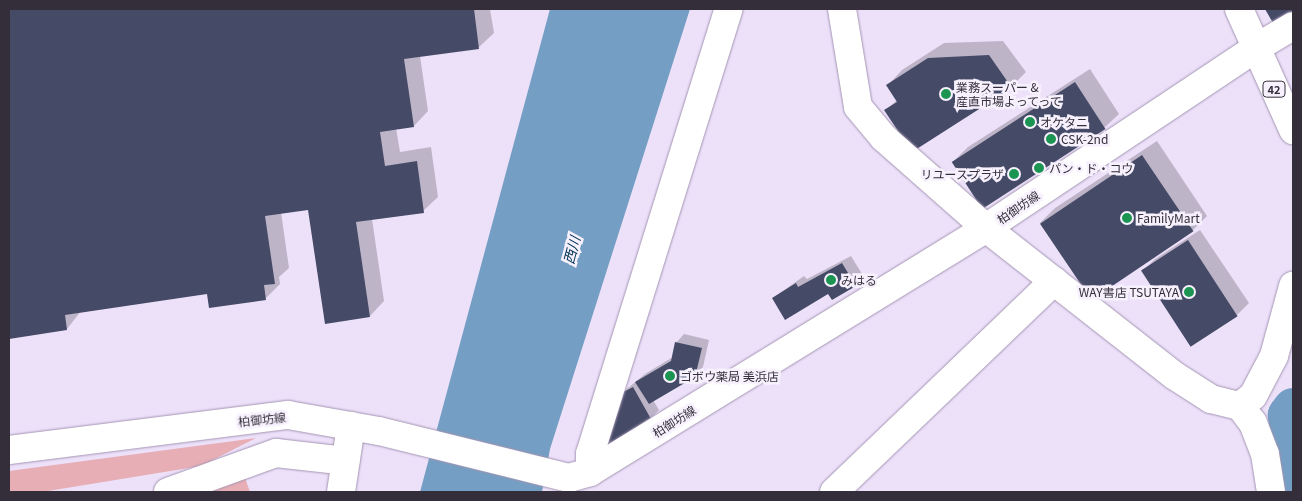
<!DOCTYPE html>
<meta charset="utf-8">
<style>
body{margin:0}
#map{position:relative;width:1302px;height:501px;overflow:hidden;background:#ede1fa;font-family:Georgia,"Noto Sans JP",serif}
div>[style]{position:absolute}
.green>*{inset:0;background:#e8aeb6}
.water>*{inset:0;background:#749ec3}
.shadow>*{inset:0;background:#0003}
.river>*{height:40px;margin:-20px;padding:0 20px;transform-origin:20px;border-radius:20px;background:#749ec3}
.building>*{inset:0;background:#454a66;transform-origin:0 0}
.roads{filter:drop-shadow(0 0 1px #a495b3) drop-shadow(0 0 1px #a495b3)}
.minor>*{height:28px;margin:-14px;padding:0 14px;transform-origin:14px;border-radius:14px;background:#fff}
.major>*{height:28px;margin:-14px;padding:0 14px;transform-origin:14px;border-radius:14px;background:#fff}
.highway>*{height:28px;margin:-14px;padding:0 14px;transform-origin:14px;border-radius:14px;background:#fff}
.dots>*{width:14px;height:14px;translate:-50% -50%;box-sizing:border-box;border:2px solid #f7f1fe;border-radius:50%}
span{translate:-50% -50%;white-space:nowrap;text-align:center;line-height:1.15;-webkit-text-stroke:5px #f7f1fe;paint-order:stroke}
.shield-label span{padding:1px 4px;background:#f7f1fe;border:1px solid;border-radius:4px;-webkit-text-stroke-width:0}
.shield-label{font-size:11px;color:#342e3a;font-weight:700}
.poi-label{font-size:12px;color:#342e3a}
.left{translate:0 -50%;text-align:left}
.right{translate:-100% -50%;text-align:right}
.street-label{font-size:12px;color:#342e3a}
.water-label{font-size:14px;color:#003255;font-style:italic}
.frame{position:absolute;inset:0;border:10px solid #342e3a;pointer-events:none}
</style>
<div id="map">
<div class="green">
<div style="clip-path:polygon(256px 438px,201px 466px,42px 492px,9px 492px,9px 471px)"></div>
<div style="clip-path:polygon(244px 475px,250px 492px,202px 492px)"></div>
</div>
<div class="water">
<div style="clip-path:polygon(550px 9px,690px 9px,550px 449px,542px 492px,420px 492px)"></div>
</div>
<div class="shadow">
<div style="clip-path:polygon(9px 9px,490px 9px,494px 33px,479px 47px,420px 56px,428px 111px,414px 126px,396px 128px,400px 152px,431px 147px,438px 197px,423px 211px,372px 219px,384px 301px,370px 316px,310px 208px,281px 212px,289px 268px,279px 277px,280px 284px,266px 298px,208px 292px,81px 311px,67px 329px,9px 337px)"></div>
<div style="clip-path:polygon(1003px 41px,1026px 72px,1011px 87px,912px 150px,886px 110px,897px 100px,888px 85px,902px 70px,944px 43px)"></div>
<div style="clip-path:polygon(1090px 69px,1119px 114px,1104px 128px,982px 207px,953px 162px,968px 147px)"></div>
<div style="clip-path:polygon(1157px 141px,1207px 216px,1192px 231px,1040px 223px,1055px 208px)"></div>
<div style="clip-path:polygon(1200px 230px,1249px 303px,1237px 315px,1143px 271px,1155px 259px)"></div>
<div style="clip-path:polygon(851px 256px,864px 277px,833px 299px,828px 292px,773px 298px,804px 276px,807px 279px)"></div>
<div style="clip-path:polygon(684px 334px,709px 340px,703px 367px,695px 376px,653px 400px,659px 410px,651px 418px,606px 443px,617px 397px,645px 374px,673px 357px,676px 343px)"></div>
</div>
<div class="river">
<div style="left:1293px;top:408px;width:9px;rotate:126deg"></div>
<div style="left:1288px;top:415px;width:62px;rotate:85.4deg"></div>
</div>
<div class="building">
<div style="clip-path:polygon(9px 9px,474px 9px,479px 49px,404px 59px,414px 127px,380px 132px,385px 166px,417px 161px,424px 213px,356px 222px,370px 317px,325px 324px,308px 210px,265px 216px,275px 284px,264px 285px,266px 300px,209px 308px,207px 294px,65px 315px,67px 330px,9px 339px)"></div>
<div style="clip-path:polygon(1265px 9px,1293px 9px,1293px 19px,1277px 30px)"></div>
<div style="clip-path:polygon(989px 55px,1012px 88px,912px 152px,884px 110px,897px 102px,886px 85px,928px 58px)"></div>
<div style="left:1075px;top:82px;width:56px;height:147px;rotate:57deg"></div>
<div style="left:1142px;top:155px;width:92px;height:123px;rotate:56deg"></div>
<div style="left:1188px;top:240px;width:91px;height:56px;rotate:57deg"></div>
<div style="clip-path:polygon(842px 263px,856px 286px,832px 300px,828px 294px,785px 320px,772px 298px,796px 283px,798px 287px)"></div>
<div style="clip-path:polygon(675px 342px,702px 348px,695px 377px,649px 404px,635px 382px,671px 361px)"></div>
<div style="clip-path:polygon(633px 387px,651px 419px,605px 446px,616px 396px)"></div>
</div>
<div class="roads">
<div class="minor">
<div style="left:842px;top:9px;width:99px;rotate:80.7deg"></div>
<div style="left:858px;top:107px;width:40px;rotate:50deg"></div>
<div style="left:884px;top:138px;width:136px;rotate:41.4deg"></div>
<div style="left:986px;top:228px;width:240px;rotate:38.1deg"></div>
<div style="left:1175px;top:376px;width:43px;rotate:32.6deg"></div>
<div style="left:1211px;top:399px;width:30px;rotate:14deg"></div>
<div style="left:1240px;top:406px;width:21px;rotate:53deg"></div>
<div style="left:1253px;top:423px;width:33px;rotate:69deg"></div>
<div style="left:1265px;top:454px;width:38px;rotate:81deg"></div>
<div style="left:1254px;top:49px;width:45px;rotate:-30.5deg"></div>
<div style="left:1240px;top:406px;width:16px;rotate:-38deg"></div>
<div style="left:1253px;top:396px;width:45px;rotate:-62.3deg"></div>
<div style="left:1274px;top:356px;width:73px;rotate:-74.8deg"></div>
<div style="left:590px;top:472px;width:18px;rotate:-90deg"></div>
<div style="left:590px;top:454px;width:466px;rotate:-72.7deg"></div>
<div style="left:168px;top:492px;width:115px;rotate:-19.9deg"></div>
<div style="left:276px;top:453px;width:70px;rotate:6.5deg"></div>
<div style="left:341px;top:492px;width:67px;rotate:-81.4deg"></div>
<div style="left:834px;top:492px;width:305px;rotate:-43.8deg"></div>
</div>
<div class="major">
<div style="left:9px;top:450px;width:281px;rotate:-7.2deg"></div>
<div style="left:288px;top:415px;width:92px;rotate:10deg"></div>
<div style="left:379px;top:431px;width:196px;rotate:13.9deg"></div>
<div style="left:569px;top:478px;width:22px;rotate:-16deg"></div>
<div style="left:590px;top:472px;width:465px;rotate:-31.6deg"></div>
<div style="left:986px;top:228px;width:322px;rotate:-33.7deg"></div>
</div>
<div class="highway">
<div style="left:1239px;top:9px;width:133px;rotate:65.9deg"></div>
</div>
</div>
<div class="dots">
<div style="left:946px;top:94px;background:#1d9552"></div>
<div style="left:1030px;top:122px;background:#1d9552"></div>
<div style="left:1051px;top:139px;background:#1d9552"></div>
<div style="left:1039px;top:168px;background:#1d9552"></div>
<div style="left:1014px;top:174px;background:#1d9552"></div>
<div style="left:1127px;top:218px;background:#1d9552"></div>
<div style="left:831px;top:280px;background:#1d9552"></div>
<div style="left:1189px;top:292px;background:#1d9552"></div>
<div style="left:670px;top:376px;background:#1d9552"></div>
</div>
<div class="shield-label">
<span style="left:1274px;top:89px">42</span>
</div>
<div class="poi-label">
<span class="left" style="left:956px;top:94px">業務スーパー &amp;<br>産直市場よってって</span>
<span class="left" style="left:1040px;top:122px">オケタニ</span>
<span class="left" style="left:1061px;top:139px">CSK-2nd</span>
<span class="left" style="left:1049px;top:168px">パン・ド・コウ</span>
<span class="right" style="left:1004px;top:174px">リユースプラザ</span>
<span class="left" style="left:1137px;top:218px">FamilyMart</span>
<span class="left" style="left:841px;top:280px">みはる</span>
<span class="right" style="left:1179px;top:292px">WAY書店 TSUTAYA</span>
<span class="left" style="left:680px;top:376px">ゴボウ薬局 美浜店</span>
</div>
<div class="street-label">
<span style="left:1018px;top:207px;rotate:-34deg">柏御坊線</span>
<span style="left:262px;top:419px;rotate:-6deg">柏御坊線</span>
<span style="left:674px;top:421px;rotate:-32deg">柏御坊線</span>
</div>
<div class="water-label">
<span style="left:571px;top:250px;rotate:-75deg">西川</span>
</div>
<div class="frame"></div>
</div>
